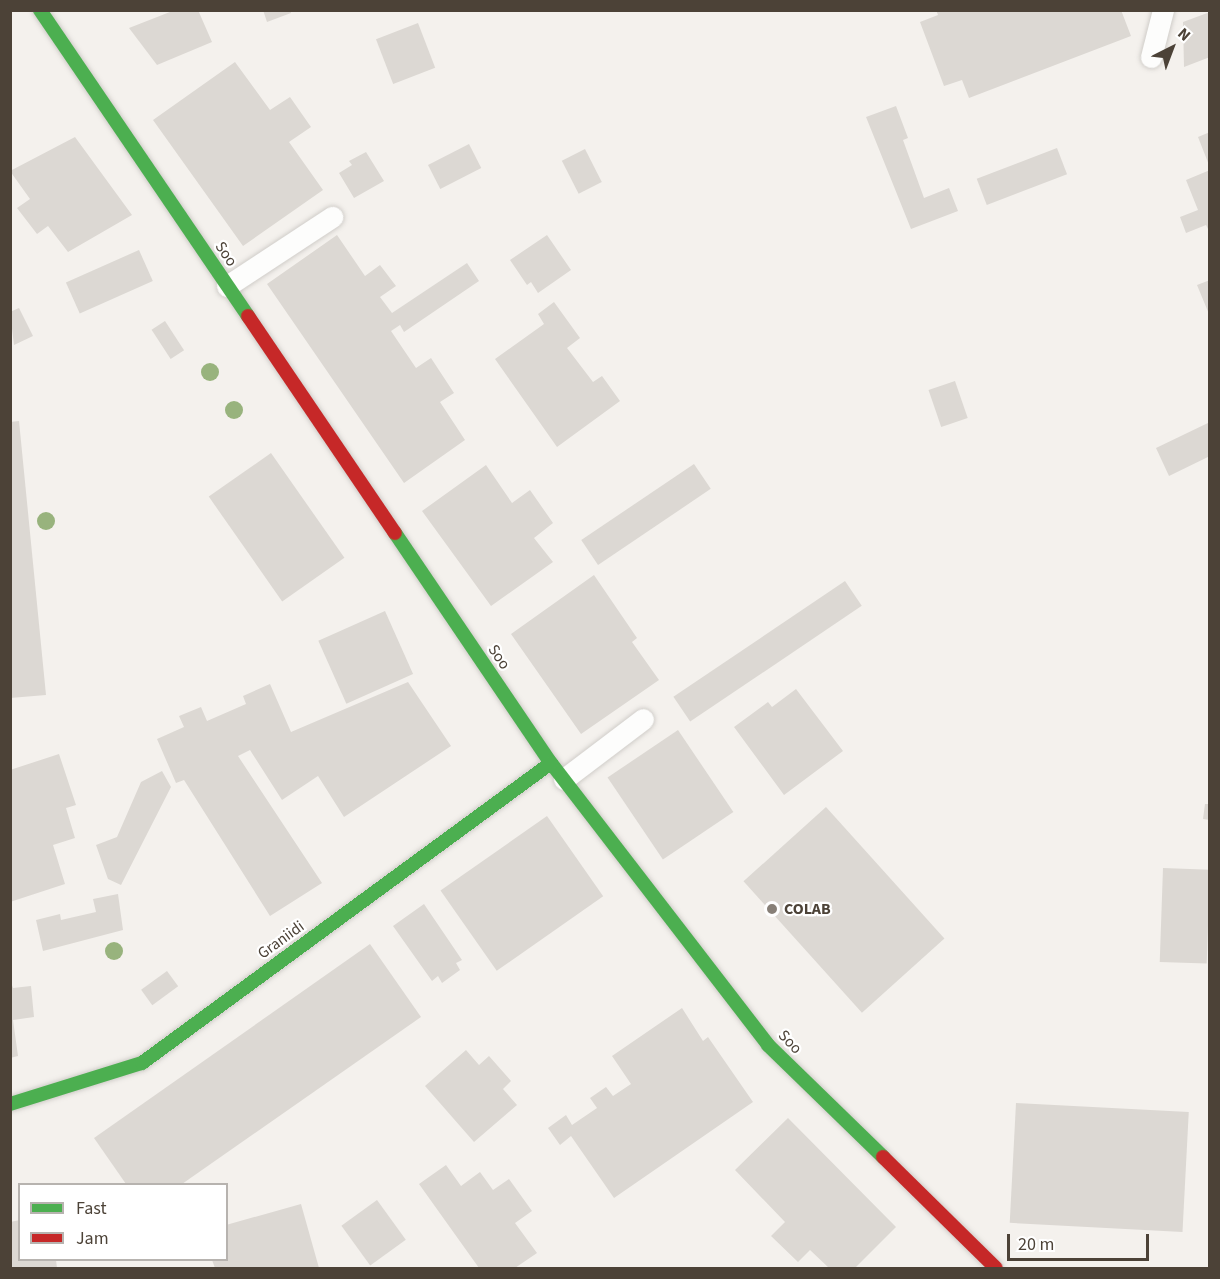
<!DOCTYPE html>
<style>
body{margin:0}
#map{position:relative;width:1220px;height:1279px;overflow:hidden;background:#f4f1ed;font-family:"Source Sans 3",sans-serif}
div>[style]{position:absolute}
.building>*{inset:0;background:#dcd8d3;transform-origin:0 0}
.roads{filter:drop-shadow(0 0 2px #d0cdc9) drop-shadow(0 0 2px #d0cdc9)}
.lane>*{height:21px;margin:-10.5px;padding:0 10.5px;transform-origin:10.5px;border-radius:10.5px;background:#fdfdfc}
.fast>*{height:14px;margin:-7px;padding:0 7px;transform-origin:7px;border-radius:7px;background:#4caf50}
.jam>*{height:14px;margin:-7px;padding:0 7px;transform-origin:7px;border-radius:7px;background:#c62828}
.trees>*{width:18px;height:18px;margin:-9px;border-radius:50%;background:#98b37d}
.dots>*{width:16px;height:16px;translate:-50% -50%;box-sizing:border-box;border:3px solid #fff;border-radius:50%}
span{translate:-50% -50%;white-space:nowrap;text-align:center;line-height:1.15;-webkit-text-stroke:4.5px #fff;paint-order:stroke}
.street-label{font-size:16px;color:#4c4237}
.poi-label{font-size:16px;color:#4c4237;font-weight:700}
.left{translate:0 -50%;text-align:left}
.frame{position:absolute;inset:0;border:12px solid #4c4237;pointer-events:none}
.legend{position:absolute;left:18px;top:1183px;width:210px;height:78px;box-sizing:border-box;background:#fff;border:2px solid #b7b3af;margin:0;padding:8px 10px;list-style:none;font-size:18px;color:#4c4237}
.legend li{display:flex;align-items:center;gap:12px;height:30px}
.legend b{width:30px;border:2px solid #b7b3af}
.north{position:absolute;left:1142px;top:18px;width:60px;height:60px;-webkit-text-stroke:4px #fff;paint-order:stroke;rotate:42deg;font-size:16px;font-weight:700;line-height:24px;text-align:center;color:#4c4237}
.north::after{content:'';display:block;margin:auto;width:21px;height:27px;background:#4c4237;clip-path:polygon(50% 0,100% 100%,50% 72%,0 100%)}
.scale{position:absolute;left:1007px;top:1234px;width:142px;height:27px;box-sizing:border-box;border:3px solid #4c4237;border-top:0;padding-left:8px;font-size:18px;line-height:21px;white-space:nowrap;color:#4c4237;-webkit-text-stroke:4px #fff;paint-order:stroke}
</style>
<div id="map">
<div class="building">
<div style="clip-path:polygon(175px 10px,198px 10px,212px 42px,157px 65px,129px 28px)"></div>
<div style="clip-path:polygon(263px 10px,290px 10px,291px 13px,267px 22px)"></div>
<div style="clip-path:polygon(936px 10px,1121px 10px,1131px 36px,969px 98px,962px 80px,944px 86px,920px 22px,938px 15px)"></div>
<div style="clip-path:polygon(1210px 12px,1210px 57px,1184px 67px,1183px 22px)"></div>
<div style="left:418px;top:23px;width:48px;height:45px;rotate:69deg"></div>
<div style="clip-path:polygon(235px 62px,270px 110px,290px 97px,311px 127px,289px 142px,323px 190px,243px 246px,153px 120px)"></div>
<div style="clip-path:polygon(896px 106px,908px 138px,903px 140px,924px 198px,949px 188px,958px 211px,911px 229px,866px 117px)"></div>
<div style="clip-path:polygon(1210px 132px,1210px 165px,1209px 165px,1198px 137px)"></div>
<div style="clip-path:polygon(75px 137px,132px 215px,68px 252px,48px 226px,37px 234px,17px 208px,30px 199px,10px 171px)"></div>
<div style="left:469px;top:144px;width:27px;height:46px;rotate:63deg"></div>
<div style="left:1057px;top:148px;width:28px;height:86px;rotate:69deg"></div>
<div style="left:585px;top:149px;width:37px;height:26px;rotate:63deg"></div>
<div style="clip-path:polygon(366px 152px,384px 181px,354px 198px,339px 173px,352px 165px,349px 161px)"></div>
<div style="clip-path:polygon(1210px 170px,1210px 233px,1206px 225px,1186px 233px,1180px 217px,1198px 210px,1186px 180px)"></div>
<div style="clip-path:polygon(337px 235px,365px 276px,380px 265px,396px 286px,380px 297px,392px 313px,467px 263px,479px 281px,404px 332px,400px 325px,391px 331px,416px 368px,431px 358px,454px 393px,440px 402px,465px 440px,404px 483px,267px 284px)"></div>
<div style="clip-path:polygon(547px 235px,571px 270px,538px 293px,531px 282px,527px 285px,510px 260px)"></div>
<div style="left:139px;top:250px;width:34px;height:80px;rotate:66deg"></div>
<div style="clip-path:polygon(1210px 280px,1210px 314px,1209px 314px,1197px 285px)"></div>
<div style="clip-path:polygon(554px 302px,580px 338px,567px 348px,593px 382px,602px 376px,620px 401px,557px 447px,495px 359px,544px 324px,538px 314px)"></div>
<div style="clip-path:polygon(19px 308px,33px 336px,14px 345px,10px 312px)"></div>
<div style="left:165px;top:321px;width:35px;height:16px;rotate:57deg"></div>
<div style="left:955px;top:381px;width:39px;height:28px;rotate:71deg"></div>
<div style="clip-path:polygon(19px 421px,46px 695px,10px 698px,10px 422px)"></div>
<div style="clip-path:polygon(1210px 422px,1210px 456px,1169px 476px,1156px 448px)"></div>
<div style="left:271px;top:453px;width:128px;height:76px;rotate:55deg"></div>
<div style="left:694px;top:464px;width:30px;height:136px;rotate:56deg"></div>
<div style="clip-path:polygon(486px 465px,512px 503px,530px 490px,553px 523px,534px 538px,553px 562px,491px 606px,422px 511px)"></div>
<div style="clip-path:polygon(594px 575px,637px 638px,632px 642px,659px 680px,581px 734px,511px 634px)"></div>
<div style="left:845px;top:581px;width:30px;height:207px;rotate:56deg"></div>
<div style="left:385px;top:611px;width:69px;height:73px;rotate:66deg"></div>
<div style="clip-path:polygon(408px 682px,451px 746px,344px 817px,318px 776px,282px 800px,250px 750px,238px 756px,322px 883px,270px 916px,184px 780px,176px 783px,157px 739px,184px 727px,179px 716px,201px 707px,207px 721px,246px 704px,243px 696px,270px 684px,291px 732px)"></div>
<div style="clip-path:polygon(796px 689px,843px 751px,784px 795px,734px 727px,768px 702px,772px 707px)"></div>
<div style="left:678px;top:730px;width:99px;height:85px;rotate:56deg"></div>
<div style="clip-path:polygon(59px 754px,76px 805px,66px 808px,75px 838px,53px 845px,65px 884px,10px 902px,10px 770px)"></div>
<div style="clip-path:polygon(162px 771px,171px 787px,121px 885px,108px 879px,96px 845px,117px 837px,141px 782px)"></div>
<div style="clip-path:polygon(1205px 804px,1210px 804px,1210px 820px,1203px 819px)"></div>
<div style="left:826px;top:807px;width:177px;height:111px;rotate:48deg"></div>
<div style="left:547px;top:816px;width:98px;height:130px;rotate:55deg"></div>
<div style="left:1163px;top:868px;width:47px;height:94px;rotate:2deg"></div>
<div style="clip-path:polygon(118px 894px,123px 930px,43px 951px,36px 920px,60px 914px,61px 920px,96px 912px,93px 899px)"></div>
<div style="clip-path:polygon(424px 904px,462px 960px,456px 963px,460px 970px,442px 983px,438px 976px,432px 981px,393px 926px)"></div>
<div style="clip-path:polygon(370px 944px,421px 1017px,182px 1184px,126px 1184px,94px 1138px)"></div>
<div style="left:167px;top:971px;width:19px;height:32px;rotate:54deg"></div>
<div style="clip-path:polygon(10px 980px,13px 988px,31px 986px,34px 1017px,13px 1020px,18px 1056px,10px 1058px)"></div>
<div style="clip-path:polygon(682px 1008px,703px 1041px,708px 1037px,753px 1102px,614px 1198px,571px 1136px,560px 1145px,548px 1128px,566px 1115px,572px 1125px,597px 1108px,590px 1098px,606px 1087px,613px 1096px,631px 1084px,612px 1056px)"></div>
<div style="clip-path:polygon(466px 1050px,479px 1065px,489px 1056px,511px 1081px,503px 1089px,517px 1105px,474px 1142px,425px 1086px)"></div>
<div style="left:1016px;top:1103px;width:173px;height:120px;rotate:3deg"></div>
<div style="clip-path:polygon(788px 1118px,896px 1227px,855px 1268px,829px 1268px,810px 1250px,798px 1262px,771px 1236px,785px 1222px,735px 1170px)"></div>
<div style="clip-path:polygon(446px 1165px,461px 1186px,480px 1172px,493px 1190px,509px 1179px,532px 1211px,515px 1223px,537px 1253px,515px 1268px,479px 1268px,419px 1184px)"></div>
<div style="left:377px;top:1200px;width:49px;height:44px;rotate:54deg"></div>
<div style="clip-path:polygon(301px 1204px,319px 1268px,215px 1268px,212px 1260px,226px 1260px,226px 1225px)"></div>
<div style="clip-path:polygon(20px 1220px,20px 1260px,56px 1260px,57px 1268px,10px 1268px,10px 1222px)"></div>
</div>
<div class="roads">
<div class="lane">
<div style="left:1151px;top:57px;width:49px;rotate:-75.7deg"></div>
<div style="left:227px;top:286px;width:126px;rotate:-33.3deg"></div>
<div style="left:564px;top:779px;width:99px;rotate:-37.2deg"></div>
</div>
<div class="fast">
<div style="left:40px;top:10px;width:370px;rotate:55.8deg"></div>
<div style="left:395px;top:533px;width:278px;rotate:55.9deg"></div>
<div style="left:551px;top:763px;width:356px;rotate:52.4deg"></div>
<div style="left:768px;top:1045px;width:161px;rotate:44.2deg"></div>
<div style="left:10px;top:1104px;width:138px;rotate:-17.3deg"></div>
<div style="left:142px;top:1063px;width:507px;rotate:-36.26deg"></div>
</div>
<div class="jam">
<div style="left:248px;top:316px;width:262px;rotate:55.9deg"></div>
<div style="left:883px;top:1157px;width:158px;rotate:44.5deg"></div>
</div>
</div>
<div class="trees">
<div style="left:210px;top:372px"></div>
<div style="left:234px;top:410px"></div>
<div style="left:46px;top:521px"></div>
<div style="left:114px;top:951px"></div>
</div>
<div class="dots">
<div style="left:772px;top:909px;background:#877f77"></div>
</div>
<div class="street-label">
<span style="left:226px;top:254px;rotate:56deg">Soo</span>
<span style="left:499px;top:657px;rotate:56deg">Soo</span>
<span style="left:281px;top:940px;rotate:-36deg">Graniidi</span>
<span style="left:790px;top:1042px;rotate:46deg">Soo</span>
</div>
<div class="poi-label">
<span class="left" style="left:784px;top:909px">COLAB</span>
</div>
<div class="frame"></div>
<ul class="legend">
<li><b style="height:8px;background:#4caf50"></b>Fast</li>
<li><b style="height:8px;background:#c62828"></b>Jam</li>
</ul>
<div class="north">N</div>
<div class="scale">20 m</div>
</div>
